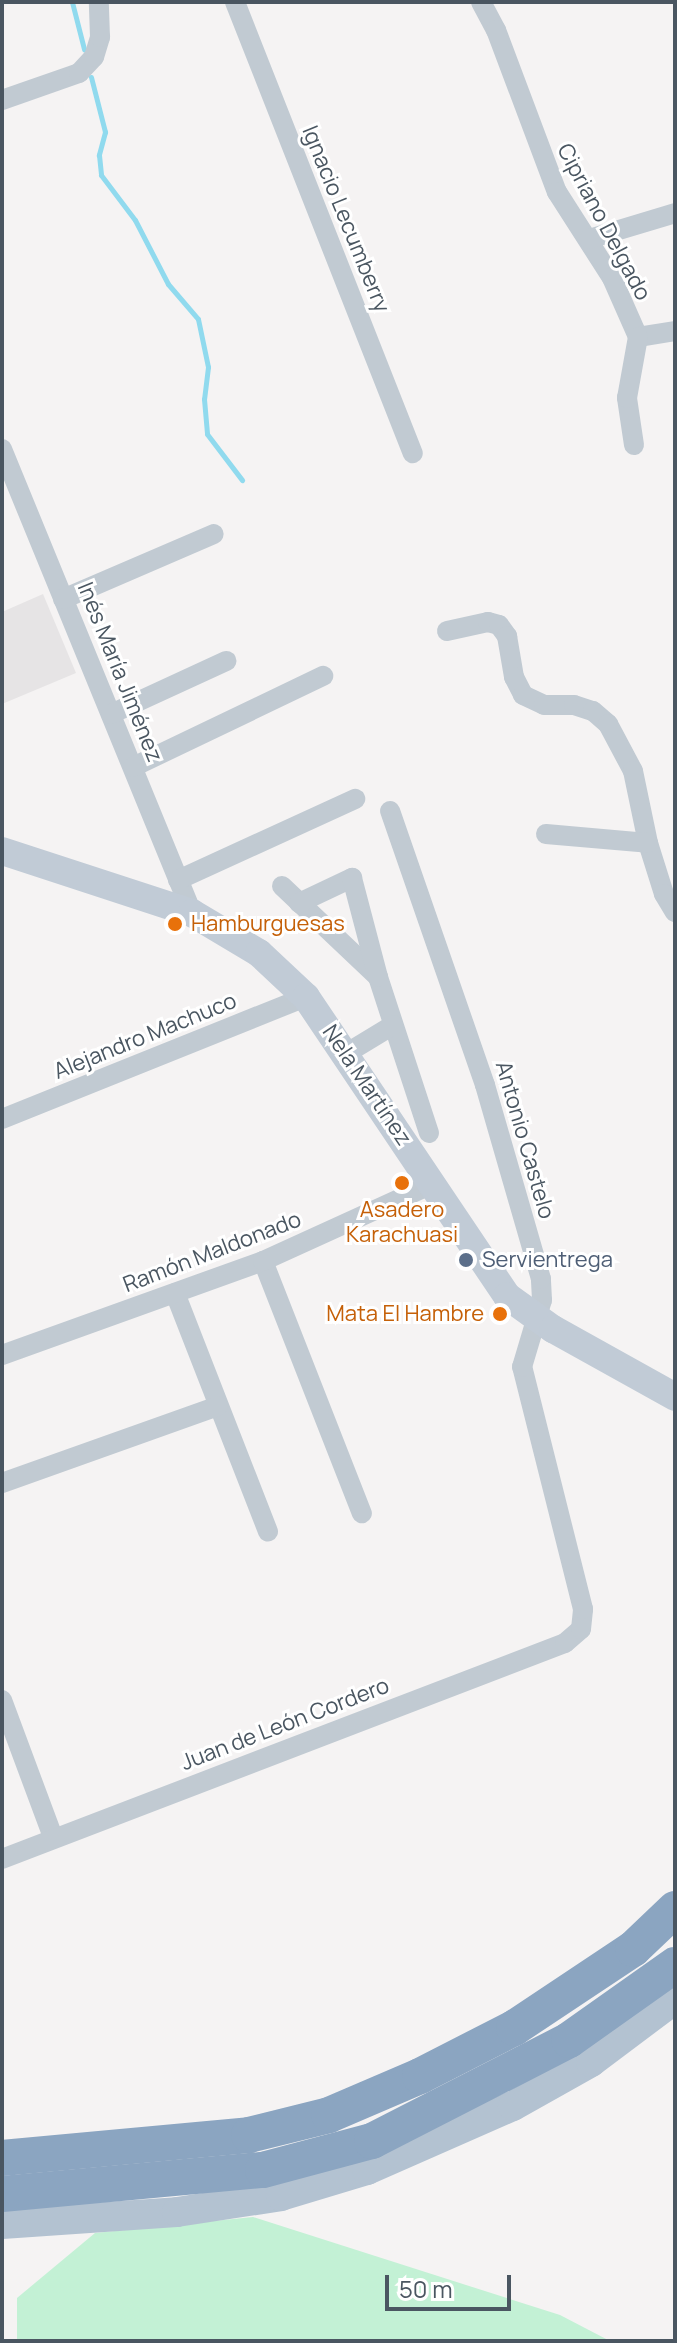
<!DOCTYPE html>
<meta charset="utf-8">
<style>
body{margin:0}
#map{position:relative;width:677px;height:2343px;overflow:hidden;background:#f5f3f3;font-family:Manrope,sans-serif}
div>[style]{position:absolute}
.education>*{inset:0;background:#e6e4e5}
.green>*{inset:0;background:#c3f1d5}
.stream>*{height:5px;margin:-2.5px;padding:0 2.5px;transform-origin:2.5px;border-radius:2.5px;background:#90daee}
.street>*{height:20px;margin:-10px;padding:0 10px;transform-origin:10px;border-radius:10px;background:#c1cad2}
.secondary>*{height:28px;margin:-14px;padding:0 14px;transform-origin:14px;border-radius:14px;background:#c1cbd6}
.primary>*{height:30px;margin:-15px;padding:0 15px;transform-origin:15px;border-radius:15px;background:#b3c2d1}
.highway>*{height:36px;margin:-18px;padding:0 18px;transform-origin:18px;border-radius:18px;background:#8ba5c1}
.dots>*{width:22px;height:22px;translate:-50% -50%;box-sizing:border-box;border:4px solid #fff;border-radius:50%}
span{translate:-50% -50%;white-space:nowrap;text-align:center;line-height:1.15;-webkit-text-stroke:6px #fff;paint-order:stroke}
.street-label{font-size:22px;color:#4a5661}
.food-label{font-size:22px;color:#c56008}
.left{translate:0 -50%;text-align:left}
.right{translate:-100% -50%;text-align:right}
.service-label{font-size:22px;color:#4e5e75}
.frame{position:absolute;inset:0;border:4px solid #4a5661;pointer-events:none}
.scale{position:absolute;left:385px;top:2275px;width:126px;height:36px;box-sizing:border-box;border:4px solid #4a5661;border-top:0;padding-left:10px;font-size:24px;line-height:28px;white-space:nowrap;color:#4a5661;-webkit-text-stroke:6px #fff;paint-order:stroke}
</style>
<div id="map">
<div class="education">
<div style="clip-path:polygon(43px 594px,76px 673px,2px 704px,2px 612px)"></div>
</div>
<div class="green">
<div style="clip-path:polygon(253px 2217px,560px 2315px,610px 2341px,17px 2341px,17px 2298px,95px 2233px)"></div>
</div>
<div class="stream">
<div style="left:72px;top:2px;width:49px;rotate:75.7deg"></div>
<div style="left:91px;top:77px;width:57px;rotate:75.7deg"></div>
<div style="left:105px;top:132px;width:24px;rotate:105deg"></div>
<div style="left:99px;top:155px;width:20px;rotate:84deg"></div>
<div style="left:101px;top:175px;width:56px;rotate:52.9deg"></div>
<div style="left:135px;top:220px;width:72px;rotate:62.7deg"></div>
<div style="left:168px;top:284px;width:46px;rotate:49.4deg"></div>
<div style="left:198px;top:319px;width:49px;rotate:78.2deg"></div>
<div style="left:208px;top:367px;width:32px;rotate:97deg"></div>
<div style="left:204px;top:399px;width:35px;rotate:85deg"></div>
<div style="left:207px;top:434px;width:58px;rotate:52.7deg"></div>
</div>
<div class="street">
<div style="left:235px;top:2px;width:485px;rotate:68.5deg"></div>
<div style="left:481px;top:2px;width:32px;rotate:62deg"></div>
<div style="left:496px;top:30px;width:173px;rotate:69.4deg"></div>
<div style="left:557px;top:192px;width:102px;rotate:57.4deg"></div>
<div style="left:612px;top:278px;width:64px;rotate:66.2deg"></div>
<div style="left:2px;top:100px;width:82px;rotate:-19.3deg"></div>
<div style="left:79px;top:73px;width:22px;rotate:-47deg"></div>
<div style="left:94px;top:57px;width:21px;rotate:-73deg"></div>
<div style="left:100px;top:37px;width:35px;rotate:-92deg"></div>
<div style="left:589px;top:239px;width:90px;rotate:-16.8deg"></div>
<div style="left:638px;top:337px;width:37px;rotate:-9deg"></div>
<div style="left:634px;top:445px;width:48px;rotate:-98.5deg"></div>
<div style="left:627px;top:398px;width:62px;rotate:-79.8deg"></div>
<div style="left:2px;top:449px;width:501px;rotate:67.73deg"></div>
<div style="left:63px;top:599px;width:164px;rotate:-23.3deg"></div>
<div style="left:447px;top:631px;width:42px;rotate:-12.4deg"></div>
<div style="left:488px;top:622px;width:11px;rotate:15deg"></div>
<div style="left:499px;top:625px;width:14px;rotate:54deg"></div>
<div style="left:507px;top:636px;width:42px;rotate:80.3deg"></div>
<div style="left:514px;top:677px;width:20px;rotate:63deg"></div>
<div style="left:523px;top:695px;width:23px;rotate:25deg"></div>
<div style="left:544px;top:705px;width:30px"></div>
<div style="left:574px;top:705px;width:20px;rotate:18deg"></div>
<div style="left:593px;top:711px;width:20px;rotate:41deg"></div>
<div style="left:608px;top:724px;width:53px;rotate:62deg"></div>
<div style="left:633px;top:771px;width:74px;rotate:78.2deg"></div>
<div style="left:648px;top:843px;width:53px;rotate:72.6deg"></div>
<div style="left:664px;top:894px;width:21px;rotate:59deg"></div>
<div style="left:111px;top:714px;width:127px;rotate:-24.7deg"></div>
<div style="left:133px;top:767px;width:211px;rotate:-25.6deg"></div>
<div style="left:546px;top:834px;width:102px;rotate:5deg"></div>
<div style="left:178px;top:880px;width:195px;rotate:-24.6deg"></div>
<div style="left:282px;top:886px;width:132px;rotate:43.5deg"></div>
<div style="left:378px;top:977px;width:164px;rotate:71.9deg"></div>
<div style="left:299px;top:903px;width:59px;rotate:-25.3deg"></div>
<div style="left:352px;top:878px;width:102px;rotate:75.3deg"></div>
<div style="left:347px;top:1053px;width:54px;rotate:-31.3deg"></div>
<div style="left:2px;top:1119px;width:328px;rotate:-21.9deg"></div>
<div style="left:263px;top:1261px;width:271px;rotate:68.6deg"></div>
<div style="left:175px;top:1293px;width:256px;rotate:68.7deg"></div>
<div style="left:2px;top:1355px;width:277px;rotate:-19.8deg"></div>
<div style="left:263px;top:1261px;width:188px;rotate:-24.5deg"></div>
<div style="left:2px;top:1483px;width:229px;rotate:-19.6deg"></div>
<div style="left:2px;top:1700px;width:146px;rotate:69.6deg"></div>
<div style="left:2px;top:1859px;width:603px;rotate:-20.99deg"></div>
<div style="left:565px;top:1643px;width:21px;rotate:-41deg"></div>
<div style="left:581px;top:1629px;width:20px;rotate:-84deg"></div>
<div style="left:583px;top:1609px;width:250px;rotate:-104.1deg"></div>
<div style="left:522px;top:1367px;width:70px;rotate:-73.4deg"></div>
<div style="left:542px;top:1300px;width:21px;rotate:-93deg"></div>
<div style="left:541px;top:1279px;width:202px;rotate:-106.1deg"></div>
<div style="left:485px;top:1085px;width:290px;rotate:-109.1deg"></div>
</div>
<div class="secondary">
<div style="left:2px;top:851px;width:200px;rotate:18.1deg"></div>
<div style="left:192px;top:913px;width:78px;rotate:30.8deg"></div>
<div style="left:259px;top:953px;width:64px;rotate:43.1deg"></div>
<div style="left:306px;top:997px;width:360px;rotate:56.1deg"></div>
<div style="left:507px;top:1296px;width:57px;rotate:35.7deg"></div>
<div style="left:553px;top:1329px;width:140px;rotate:29.1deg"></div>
</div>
<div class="primary">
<div style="left:2px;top:2224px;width:175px;rotate:-3.9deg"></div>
<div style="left:177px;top:2212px;width:105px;rotate:-8.7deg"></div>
<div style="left:281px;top:2196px;width:90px;rotate:-16.8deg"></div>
<div style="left:367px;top:2170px;width:159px;rotate:-23.7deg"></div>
<div style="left:513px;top:2106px;width:90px;rotate:-29.4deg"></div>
<div style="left:591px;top:2062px;width:105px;rotate:-36.9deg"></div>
</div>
<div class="highway">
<div style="left:2px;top:2158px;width:248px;rotate:-5.3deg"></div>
<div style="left:249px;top:2135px;width:82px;rotate:-14deg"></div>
<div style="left:329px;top:2115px;width:99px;rotate:-23.2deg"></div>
<div style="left:420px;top:2076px;width:106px;rotate:-27.1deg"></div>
<div style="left:514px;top:2028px;width:143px;rotate:-33.6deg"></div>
<div style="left:633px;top:1949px;width:58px;rotate:-43.6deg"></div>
<div style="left:2px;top:2194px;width:262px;rotate:-5.3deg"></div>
<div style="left:263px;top:2170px;width:113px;rotate:-14.9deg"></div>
<div style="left:372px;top:2141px;width:221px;rotate:-27.1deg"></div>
<div style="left:569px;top:2040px;width:130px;rotate:-35.3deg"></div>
</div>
<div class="dots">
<div style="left:175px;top:924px;background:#e8710a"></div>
<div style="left:402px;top:1183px;background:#e8710a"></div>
<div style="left:466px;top:1260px;background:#5c6f8a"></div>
<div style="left:500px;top:1314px;background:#e8710a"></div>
</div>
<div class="street-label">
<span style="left:346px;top:219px;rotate:68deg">Ignacio Lecumberry</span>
<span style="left:604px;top:222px;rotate:62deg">Cipriano Delgado</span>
<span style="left:120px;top:672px;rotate:68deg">Inés María Jiménez</span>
<span style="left:145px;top:1036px;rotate:-22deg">Alejandro Machuco</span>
<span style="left:367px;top:1085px;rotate:56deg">Nela Martínez</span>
<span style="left:525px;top:1140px;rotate:74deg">Antonio Castelo</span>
<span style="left:212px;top:1252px;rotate:-21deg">Ramón Maldonado</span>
<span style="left:285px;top:1724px;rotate:-21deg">Juan de León Cordero</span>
</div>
<div class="food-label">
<span class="left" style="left:191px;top:924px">Hamburguesas</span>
<span style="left:402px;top:1222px">Asadero<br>Karachuasi</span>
<span class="right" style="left:484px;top:1314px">Mata El Hambre</span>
</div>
<div class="service-label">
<span class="left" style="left:482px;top:1260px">Servientrega</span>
</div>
<div class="frame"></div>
<div class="scale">50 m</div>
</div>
